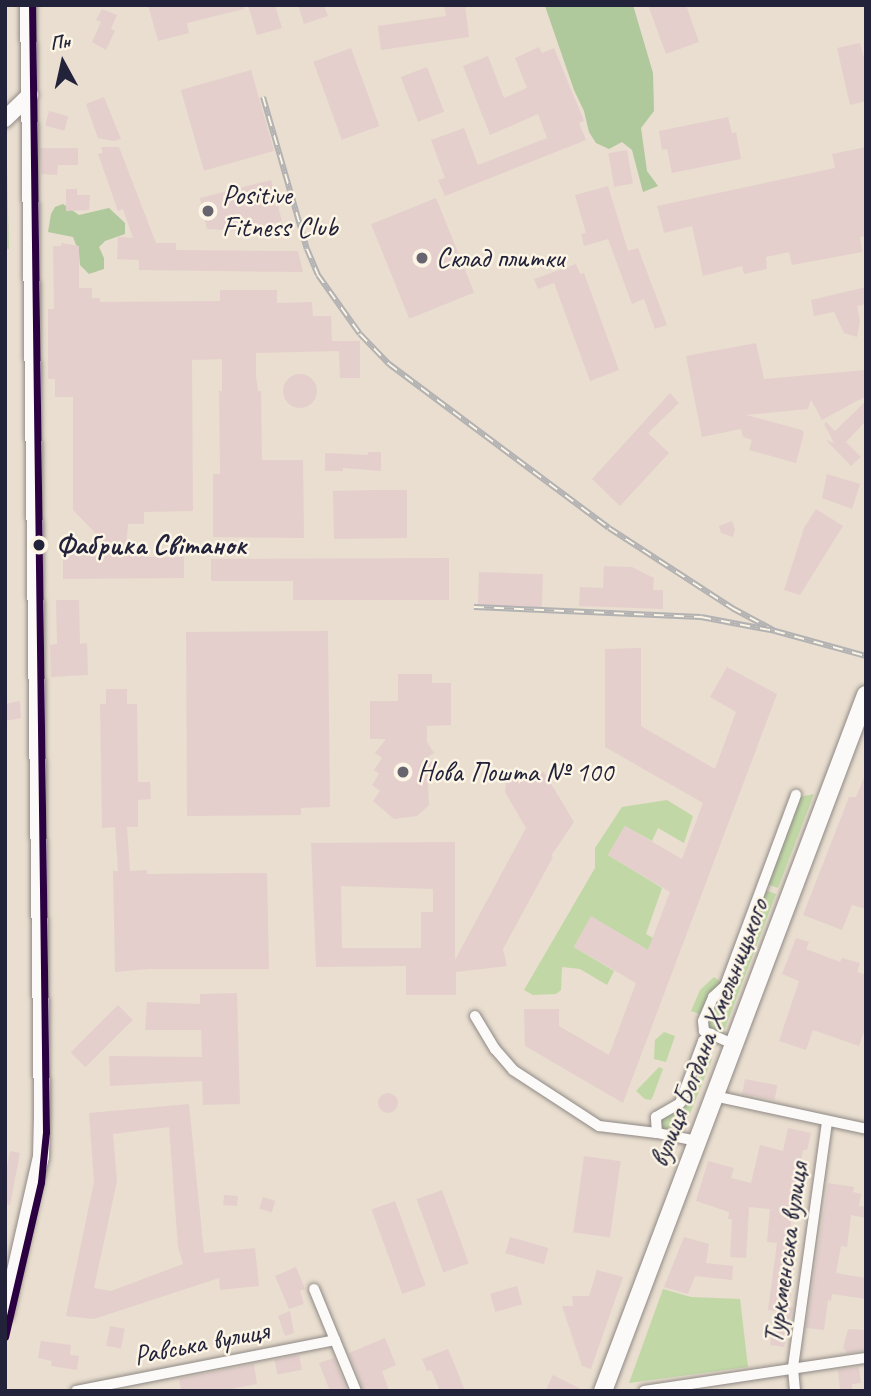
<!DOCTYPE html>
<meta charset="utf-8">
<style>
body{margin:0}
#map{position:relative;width:871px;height:1396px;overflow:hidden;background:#e9decf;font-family:Caveat,sans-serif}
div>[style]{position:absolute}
.green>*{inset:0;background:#c1d8a6}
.forest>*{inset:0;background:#afc89c}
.building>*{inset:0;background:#e4cfcd;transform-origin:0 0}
.round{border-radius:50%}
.roads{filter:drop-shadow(0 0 2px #8f8986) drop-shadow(0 0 2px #8f8986)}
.street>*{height:10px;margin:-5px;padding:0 5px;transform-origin:5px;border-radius:5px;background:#fcfaf8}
.secondary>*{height:16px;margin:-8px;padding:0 8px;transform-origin:8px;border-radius:8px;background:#fcfaf8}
.primary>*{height:18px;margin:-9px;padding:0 9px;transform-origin:9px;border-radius:9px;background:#fcfaf8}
.rail>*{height:6px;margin-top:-3px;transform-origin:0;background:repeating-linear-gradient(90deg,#fcf5e5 0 10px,#b3b2b3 0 20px);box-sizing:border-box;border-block:2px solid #b3b2b3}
.tram-1>*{height:7px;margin:-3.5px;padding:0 3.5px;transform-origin:3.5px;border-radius:3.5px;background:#2b0141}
.dots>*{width:19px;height:19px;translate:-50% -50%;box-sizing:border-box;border:4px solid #fcf5e5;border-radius:50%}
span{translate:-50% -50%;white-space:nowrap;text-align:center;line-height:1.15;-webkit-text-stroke:5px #fcf5e5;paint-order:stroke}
.poi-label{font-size:28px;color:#22223b}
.left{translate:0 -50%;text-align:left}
.stop-label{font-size:28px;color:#22223b;font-weight:700}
.street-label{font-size:28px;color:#22223b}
.frame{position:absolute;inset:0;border:7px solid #22223b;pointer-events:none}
.north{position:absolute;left:28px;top:28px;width:70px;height:70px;-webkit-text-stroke:5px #fcf5e5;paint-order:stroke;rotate:352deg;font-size:19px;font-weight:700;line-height:28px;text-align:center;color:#22223b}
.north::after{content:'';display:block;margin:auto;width:24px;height:32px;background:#22223b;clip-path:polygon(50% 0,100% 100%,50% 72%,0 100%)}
</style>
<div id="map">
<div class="green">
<div style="clip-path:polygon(7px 166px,9px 249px,5px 248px)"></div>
<div style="clip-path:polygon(814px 794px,778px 888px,764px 883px,794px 798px)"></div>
<div style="clip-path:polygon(667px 800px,693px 816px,684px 843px,658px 828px,652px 841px,625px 826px,608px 855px,662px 888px,646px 934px,653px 938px,648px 950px,591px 917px,574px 947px,614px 971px,607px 985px,580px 969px,562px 967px,561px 990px,556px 994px,533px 995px,524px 990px,595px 868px,595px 848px,622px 807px)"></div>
<div style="clip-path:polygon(762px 889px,776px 894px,721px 1039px,704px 1026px,725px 986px)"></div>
<div style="clip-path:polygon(714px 977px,722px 983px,702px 1015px,691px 1011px,700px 990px)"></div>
<div style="clip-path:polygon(664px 1032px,675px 1036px,666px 1062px,654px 1059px,655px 1040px)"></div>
<div style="clip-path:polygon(703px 1055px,712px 1059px,683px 1131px,663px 1129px,659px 1125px,663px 1115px,684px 1105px)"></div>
<div style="clip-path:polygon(659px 1067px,663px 1069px,653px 1096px,651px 1100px,645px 1099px,636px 1091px)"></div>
<div style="clip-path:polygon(663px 1289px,691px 1297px,740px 1299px,748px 1367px,629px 1383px)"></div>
</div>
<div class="forest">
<div style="clip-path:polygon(633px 5px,653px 73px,654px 111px,641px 128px,647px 171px,658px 186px,643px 192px,632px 150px,622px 142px,609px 149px,596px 143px,589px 132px,584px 111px,574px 90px,545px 6px)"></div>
<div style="clip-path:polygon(63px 204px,79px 215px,109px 208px,125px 223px,125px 234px,105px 241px,99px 247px,104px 258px,104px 269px,89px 274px,80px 265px,79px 252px,73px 237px,48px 232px,51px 214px,55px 207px)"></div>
</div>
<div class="building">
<div style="clip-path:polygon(148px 5px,244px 5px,244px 9px,187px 23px,189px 33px,158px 41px)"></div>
<div style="clip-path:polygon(248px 5px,275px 5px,282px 28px,257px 35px)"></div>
<div style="clip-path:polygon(298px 5px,324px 5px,328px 16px,304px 24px)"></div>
<div style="clip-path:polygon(444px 5px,465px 5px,469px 37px,381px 50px,378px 26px,446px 16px)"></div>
<div style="clip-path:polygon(648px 5px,686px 5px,699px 42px,666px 54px)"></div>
<div style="clip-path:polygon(102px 9px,117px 15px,111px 29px,115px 31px,106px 50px,92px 42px,101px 22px,96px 20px)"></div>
<div style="clip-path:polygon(860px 43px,866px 66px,866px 101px,850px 105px,837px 48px)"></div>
<div style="clip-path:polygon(539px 47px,542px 53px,554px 48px,584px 121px,579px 123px,586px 140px,445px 196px,438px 180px,445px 178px,431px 140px,464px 128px,478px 165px,547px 138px,538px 114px,490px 135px,463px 66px,488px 56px,504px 98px,527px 88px,515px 58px)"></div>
<div style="left:351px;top:48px;width:83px;height:40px;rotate:70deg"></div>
<div style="left:427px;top:67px;width:48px;height:28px;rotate:69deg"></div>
<div style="left:251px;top:70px;width:84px;height:73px;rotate:74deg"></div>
<div style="clip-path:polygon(104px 97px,121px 139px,114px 141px,98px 138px,86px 104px)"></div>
<div style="left:49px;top:111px;width:20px;height:15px;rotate:15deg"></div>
<div style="clip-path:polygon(728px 117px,732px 133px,736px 132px,741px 159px,672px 173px,667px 149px,662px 150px,659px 131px)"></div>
<div style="clip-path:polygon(101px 147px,119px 147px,156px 243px,176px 243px,176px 250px,298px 251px,303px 272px,139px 270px,139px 260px,117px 259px,118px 237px,133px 238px,123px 209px,118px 211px,98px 154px,103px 153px)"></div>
<div style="clip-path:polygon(866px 147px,866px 236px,860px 237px,862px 252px,792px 265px,789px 252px,766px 257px,767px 269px,744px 274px,742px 266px,703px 276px,692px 226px,664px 233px,657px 206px,835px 168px,832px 154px)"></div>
<div style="clip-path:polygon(40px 148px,78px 148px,78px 165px,58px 165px,57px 175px,41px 174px)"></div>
<div style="left:627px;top:150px;width:34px;height:19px;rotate:80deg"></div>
<div style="clip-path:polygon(271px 180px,282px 221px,244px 231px,207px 229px,200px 198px)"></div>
<div style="clip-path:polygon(608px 186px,628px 251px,638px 248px,667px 325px,655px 329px,644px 299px,632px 304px,608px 239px,584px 246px,581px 234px,586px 233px,575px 195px)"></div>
<div style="clip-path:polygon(66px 189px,77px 189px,77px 195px,90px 195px,89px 210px,66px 211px)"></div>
<div style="left:436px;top:198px;width:102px;height:70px;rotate:68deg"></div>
<div style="clip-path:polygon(61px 243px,79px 246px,79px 288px,92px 288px,92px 298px,100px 298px,100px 302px,220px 301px,220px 290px,277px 290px,277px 303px,312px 302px,313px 316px,331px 316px,332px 341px,360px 341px,360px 378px,340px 378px,339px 351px,256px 353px,256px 376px,258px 391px,261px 391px,262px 460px,303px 460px,304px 538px,213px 537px,213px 474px,220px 474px,219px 391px,222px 391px,222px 359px,192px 360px,193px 511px,144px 512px,144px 524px,128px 524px,126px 547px,145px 547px,145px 557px,184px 557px,184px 578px,63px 579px,63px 548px,109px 547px,73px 510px,73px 397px,55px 397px,55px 379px,48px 379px,48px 309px,54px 309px,53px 246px,61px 246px)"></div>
<div style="clip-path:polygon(576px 264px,580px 274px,584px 273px,619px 370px,590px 381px,554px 283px,538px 289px,534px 279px)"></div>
<div style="clip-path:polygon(866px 287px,866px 304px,857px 306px,860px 321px,857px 337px,844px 333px,834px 312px,814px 316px,811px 300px)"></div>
<div style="clip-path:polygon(756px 343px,764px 379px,866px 370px,866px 396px,822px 420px,811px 400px,808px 409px,746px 415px,802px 430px,804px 433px,796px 463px,749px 450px,752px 440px,743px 437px,741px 429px,702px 437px,686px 356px)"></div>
<div class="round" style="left:283px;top:374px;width:34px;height:34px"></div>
<div style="clip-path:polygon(670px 393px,679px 403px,648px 433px,669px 453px,620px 506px,592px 479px)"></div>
<div style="clip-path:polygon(866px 401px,866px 421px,846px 442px,861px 457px,851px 466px,826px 440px,834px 443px,824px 424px,826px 422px,835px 431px)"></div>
<div style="clip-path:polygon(368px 452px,381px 452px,381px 471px,343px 468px,343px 471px,325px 471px,325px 453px,368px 455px)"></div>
<div style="clip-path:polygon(827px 474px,860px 484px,852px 509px,822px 498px)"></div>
<div style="clip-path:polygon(375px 490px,407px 490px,407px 538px,334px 539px,333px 491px)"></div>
<div style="clip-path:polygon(816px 509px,843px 526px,800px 595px,784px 590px,804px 528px)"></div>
<div style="clip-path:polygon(732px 521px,735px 529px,733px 537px,721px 533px,719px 526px)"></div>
<div style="clip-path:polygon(449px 558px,449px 600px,293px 600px,293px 581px,211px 581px,211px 559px)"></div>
<div style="clip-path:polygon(604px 566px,632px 567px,654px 578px,653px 590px,663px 590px,663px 609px,579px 606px,580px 587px,603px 588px)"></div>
<div style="left:479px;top:572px;width:64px;height:33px;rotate:2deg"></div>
<div style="clip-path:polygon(56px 600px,79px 600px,80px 644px,87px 643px,88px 675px,51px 677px,50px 645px,57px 644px)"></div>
<div style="clip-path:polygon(328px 631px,330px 807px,301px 808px,301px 815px,187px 816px,186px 632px)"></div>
<div style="clip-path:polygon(641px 648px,641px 726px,715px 769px,736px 712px,710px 697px,727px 667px,777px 694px,623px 1103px,525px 1046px,524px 1009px,559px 1009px,559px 1026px,609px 1055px,636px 983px,574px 947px,591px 916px,648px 950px,670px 892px,608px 855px,625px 826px,682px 859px,703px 803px,605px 747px,605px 649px)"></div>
<div style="clip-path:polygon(398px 674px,432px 674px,432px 683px,451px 683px,451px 725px,427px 726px,427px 742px,434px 753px,428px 757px,434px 766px,428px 770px,435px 781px,428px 785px,429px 805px,417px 816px,394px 819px,373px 801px,380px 791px,372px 785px,379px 774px,374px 770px,382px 758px,375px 753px,386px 739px,370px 739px,370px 701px,398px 701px)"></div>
<div style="clip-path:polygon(106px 689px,127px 689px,127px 704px,137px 704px,138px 782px,150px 782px,151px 799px,138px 800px,138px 827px,127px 827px,130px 871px,147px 870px,147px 874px,267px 873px,269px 969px,149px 969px,115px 972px,113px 871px,118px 871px,115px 827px,102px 828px,100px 704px,106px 704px)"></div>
<div style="clip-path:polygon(20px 701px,21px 718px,5px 721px,5px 704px)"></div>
<div style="clip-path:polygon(evenodd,507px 772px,544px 772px,574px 822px,551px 856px,553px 857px,503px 949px,507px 966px,456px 972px,456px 995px,406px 995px,406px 966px,316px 967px,311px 843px,455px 842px,455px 960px,526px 828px,505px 792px,507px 772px,341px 886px,433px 889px,433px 912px,421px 912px,421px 948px,342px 948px,341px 886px)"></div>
<div style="clip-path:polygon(866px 773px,866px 909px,852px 905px,842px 930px,803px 915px,849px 797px,856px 797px)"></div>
<div style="clip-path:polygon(796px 938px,809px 942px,806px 949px,840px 962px,842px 958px,860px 963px,857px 972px,866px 975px,866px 1026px,859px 1046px,813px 1030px,806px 1050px,779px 1041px,799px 981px,782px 974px)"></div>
<div style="clip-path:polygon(237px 993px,240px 1104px,203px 1105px,202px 1081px,110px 1086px,109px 1056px,202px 1057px,201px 1030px,145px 1030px,147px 1002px,200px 1004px,200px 994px)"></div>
<div style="left:118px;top:1005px;width:21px;height:67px;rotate:45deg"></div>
<div style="left:745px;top:1079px;width:33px;height:15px;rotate:11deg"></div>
<div class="round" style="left:378px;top:1093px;width:20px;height:20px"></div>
<div style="clip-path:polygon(evenodd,189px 1104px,204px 1253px,255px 1248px,259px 1286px,220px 1290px,219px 1278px,94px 1319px,66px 1316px,94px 1182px,89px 1113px,189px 1104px,169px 1127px,178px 1247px,183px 1264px,111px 1291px,94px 1288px,117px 1181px,113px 1134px,169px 1127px)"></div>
<div style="clip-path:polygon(788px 1128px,811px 1133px,807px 1150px,803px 1150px,794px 1200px,801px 1201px,800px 1213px,792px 1212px,787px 1263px,795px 1264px,789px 1307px,793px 1307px,784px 1347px,770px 1345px,775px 1311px,768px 1310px,777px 1243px,767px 1242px,770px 1209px,749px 1207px,746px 1258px,730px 1257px,732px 1219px,728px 1219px,729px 1212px,696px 1201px,708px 1161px,734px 1168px,731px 1178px,751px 1183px,760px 1145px,783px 1151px)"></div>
<div style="clip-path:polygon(10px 1151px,20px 1153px,10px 1205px,5px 1204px,5px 1176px)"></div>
<div style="left:584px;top:1156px;width:37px;height:77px;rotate:8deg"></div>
<div style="clip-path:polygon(828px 1183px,854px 1187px,853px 1192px,861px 1194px,859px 1206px,866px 1207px,866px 1218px,851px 1215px,847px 1247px,841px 1246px,836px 1273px,866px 1278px,866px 1299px,832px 1294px,831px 1301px,828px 1300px,824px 1330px,806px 1328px)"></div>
<div style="left:442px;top:1190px;width:78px;height:27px;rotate:70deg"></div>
<div style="left:224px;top:1195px;width:14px;height:10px;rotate:4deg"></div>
<div style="left:263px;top:1197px;width:13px;height:12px;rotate:18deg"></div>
<div style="left:395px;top:1201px;width:90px;height:25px;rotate:70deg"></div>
<div style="left:510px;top:1237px;width:40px;height:17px;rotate:16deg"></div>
<div style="clip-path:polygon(684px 1237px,709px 1244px,706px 1263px,733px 1266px,732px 1280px,695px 1276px,688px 1294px,664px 1287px)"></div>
<div style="clip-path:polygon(296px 1267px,305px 1289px,300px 1291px,304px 1304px,289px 1309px,275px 1276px)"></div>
<div style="clip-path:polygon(597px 1270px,623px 1277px,591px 1369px,582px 1366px,562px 1306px,573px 1306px,572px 1296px,589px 1296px)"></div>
<div style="left:517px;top:1286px;width:19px;height:28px;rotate:74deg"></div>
<div style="clip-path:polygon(290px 1311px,294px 1333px,285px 1336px,278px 1316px)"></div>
<div style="left:110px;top:1326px;width:15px;height:20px;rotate:11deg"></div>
<div style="clip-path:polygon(848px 1329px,866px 1330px,866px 1350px,847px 1353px,843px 1348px)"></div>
<div style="clip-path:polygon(385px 1338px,396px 1365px,382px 1371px,389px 1391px,364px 1391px,349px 1353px)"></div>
<div style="clip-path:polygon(41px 1341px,71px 1345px,70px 1355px,79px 1356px,77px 1370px,51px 1366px,52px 1361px,38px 1358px)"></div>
<div style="clip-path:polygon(448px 1349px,456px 1368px,465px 1391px,440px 1391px,431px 1370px,427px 1371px,422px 1359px)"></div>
<div style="left:299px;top:1355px;width:15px;height:25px;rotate:79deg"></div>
<div style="clip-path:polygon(334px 1358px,347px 1391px,330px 1391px,319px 1363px)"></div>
<div style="clip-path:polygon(254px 1364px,257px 1384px,220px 1391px,181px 1391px,179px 1379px)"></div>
<div style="clip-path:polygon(859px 1367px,861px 1383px,852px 1384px,852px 1391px,840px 1391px,838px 1370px)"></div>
<div style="clip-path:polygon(553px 1375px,585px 1391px,545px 1391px)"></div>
</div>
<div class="roads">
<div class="street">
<div style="left:475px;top:1016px;width:39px;rotate:59deg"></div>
<div style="left:495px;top:1049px;width:28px;rotate:49deg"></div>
<div style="left:513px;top:1070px;width:103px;rotate:33.1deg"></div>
<div style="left:599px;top:1126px;width:58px;rotate:6.9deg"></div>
<div style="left:733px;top:1044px;width:32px;rotate:-156deg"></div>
<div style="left:704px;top:1031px;width:10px;rotate:-96deg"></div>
<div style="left:703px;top:1021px;width:26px;rotate:-67deg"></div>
<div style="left:713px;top:997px;width:16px;rotate:-43deg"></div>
<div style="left:725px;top:986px;width:204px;rotate:-69.6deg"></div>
<div style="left:714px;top:1096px;width:156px;rotate:12.2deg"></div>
<div style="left:697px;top:1141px;width:41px;rotate:-168.7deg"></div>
<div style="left:657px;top:1133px;width:16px;rotate:-94deg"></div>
<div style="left:656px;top:1117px;width:28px;rotate:-30deg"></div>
<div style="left:680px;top:1103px;width:66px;rotate:-69.6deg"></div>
<div style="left:703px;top:1041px;width:11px;rotate:-41deg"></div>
<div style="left:314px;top:1289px;width:110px;rotate:67.6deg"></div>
<div style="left:76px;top:1391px;width:264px;rotate:-11.1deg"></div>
<div style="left:644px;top:1391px;width:224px;rotate:-8.5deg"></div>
<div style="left:795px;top:1391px;width:24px;rotate:-95deg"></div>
<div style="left:793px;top:1367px;width:247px;rotate:-82.1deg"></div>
</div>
<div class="secondary">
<div style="left:5px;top:119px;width:35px;rotate:-44deg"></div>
<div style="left:5px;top:1315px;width:162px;rotate:-77.2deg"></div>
<div style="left:41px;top:1157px;width:41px;rotate:-88.6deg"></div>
<div style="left:42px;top:1116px;width:1111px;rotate:-90.72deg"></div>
</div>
<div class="primary">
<div style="left:603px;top:1391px;width:744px;rotate:-69.3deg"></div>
</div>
</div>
<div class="rail">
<div style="left:263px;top:97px;width:158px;rotate:73.9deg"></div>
<div style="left:307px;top:249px;width:28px;rotate:67deg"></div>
<div style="left:318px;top:275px;width:72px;rotate:54.6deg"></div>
<div style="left:360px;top:334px;width:42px;rotate:46deg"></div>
<div style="left:389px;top:364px;width:274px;rotate:36.7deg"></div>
<div style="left:609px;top:528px;width:147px;rotate:33deg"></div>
<div style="left:732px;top:608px;width:49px;rotate:28.1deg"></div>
<div style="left:474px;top:607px;width:227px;rotate:2.5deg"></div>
<div style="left:701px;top:617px;width:75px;rotate:10.7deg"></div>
<div style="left:775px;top:631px;width:94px;rotate:15.4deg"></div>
</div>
<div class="tram-1">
<div style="left:5px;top:1337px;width:159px;rotate:-76.9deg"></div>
<div style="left:41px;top:1182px;width:50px;rotate:-84.3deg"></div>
<div style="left:46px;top:1132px;width:1127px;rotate:-90.71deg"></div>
</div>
<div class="dots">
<div style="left:208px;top:211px;background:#68646f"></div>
<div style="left:422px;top:258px;background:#68646f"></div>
<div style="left:39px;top:545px;background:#22223b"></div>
<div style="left:403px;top:772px;background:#68646f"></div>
</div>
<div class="poi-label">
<span class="left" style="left:222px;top:211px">Positive<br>Fitness Club</span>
<span class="left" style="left:436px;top:258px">Склад плитки</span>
<span class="left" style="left:417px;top:772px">Нова Пошта № 100</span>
</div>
<div class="stop-label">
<span class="left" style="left:56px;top:545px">Фабрика Світанок</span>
</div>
<div class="street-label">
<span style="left:709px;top:1033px;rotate:-69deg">вулиця Богдана Хмельницького</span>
<span style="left:786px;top:1253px;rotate:-82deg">Туркменська вулиця</span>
<span style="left:201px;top:1343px;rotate:-11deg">Равська вулиця</span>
</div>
<div class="frame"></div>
<div class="north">Пн</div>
</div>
